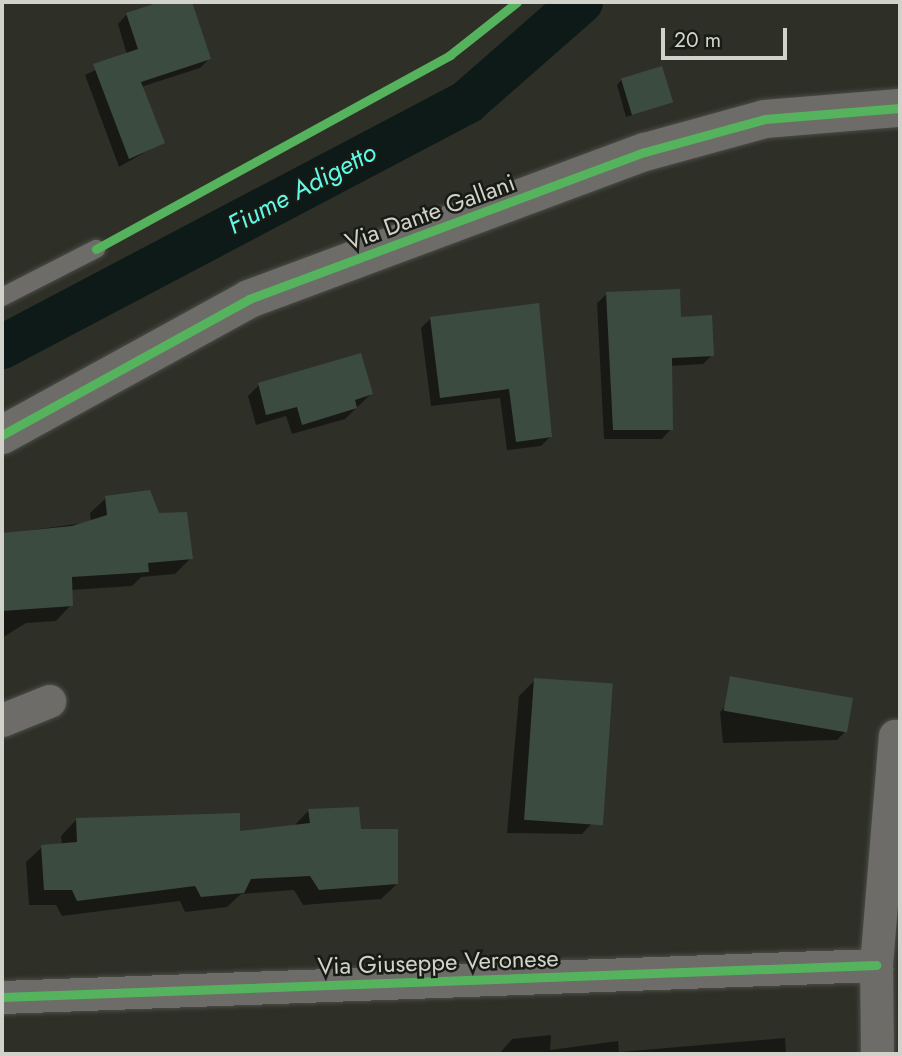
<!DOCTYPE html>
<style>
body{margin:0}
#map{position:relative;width:902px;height:1056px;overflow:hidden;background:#2e3028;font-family:Jost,sans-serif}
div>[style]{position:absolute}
.shadow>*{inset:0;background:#0007}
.canal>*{height:44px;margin:-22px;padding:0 22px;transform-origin:22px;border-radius:22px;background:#0d1a18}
.building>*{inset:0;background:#3c4b40;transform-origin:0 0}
.roads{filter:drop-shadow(0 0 2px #4b4d46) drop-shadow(0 0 2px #4b4d46)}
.service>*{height:18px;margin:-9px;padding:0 9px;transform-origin:9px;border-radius:9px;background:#6d6c69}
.minor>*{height:33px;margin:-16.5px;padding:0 16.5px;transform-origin:16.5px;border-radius:16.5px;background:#6d6c69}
.tertiary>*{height:38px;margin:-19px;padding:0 19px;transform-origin:19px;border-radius:19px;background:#6d6c69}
.cycleway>*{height:9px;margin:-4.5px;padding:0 4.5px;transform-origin:4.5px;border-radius:4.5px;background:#56b35d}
span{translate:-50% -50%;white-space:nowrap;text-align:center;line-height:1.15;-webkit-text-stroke:5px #181a14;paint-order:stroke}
.street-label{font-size:24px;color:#d1d3cb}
.water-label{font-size:26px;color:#5ffae7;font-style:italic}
.frame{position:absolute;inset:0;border:4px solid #d1d3cb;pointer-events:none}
.scale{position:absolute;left:661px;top:28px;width:126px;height:32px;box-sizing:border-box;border:4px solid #d1d3cb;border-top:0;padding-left:9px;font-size:21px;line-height:24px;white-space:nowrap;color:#d1d3cb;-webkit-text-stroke:5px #181a14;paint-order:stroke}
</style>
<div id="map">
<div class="shadow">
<div style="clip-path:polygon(165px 2px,191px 2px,209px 59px,200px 68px,141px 87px,163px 142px,119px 167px,85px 75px,127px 55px,118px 24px,127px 14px)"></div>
<div style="clip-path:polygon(622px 79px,671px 102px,626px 117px,617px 85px)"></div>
<div style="clip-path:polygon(607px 294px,680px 319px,712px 355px,703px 364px,670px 366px,671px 429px,662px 439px,604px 439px,597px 303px)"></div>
<div style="clip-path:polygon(537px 305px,550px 437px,541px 446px,507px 450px,500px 398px,431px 406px,421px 328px,431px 318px)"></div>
<div style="clip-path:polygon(259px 385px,371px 394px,345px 419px,292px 434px,286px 416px,256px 425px,248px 396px)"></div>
<div style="clip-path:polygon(106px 498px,158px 515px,191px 558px,175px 574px,141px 577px,132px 586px,71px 590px,71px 605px,56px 621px,26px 623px,2px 638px,2px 534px,91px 522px,90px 513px)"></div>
<div style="clip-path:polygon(535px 680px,597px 818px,582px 834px,507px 833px,519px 696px)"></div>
<div style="clip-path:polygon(729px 703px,846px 731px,837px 740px,723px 743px,720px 712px)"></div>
<div style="clip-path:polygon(309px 810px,360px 831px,397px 884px,381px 899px,303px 905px,294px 890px,241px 894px,227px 907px,185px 912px,180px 901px,62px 916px,56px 905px,29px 905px,26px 862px,42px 847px,62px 845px,61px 836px,76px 820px,238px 833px,293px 827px)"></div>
<div style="clip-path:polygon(551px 1035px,550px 1050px,618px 1041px,619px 1052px,785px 1038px,786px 1054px,499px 1054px,512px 1039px)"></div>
</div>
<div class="canal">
<div style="left:2px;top:347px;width:526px;rotate:-27.78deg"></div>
<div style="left:467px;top:102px;width:152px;rotate:-41.3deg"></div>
</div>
<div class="building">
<div style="clip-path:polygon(160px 2px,192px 2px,211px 59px,141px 82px,165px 143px,129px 159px,93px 64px,138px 49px,126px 13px)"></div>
<div style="left:662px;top:66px;width:38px;height:43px;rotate:73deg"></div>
<div style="clip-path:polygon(680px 289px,681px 317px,712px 315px,714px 356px,672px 358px,673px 430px,613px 430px,606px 292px)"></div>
<div style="clip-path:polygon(539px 303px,552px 437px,516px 442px,509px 389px,440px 398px,430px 317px)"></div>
<div style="clip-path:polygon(361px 353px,373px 394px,355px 400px,357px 408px,302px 425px,297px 407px,266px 415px,258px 383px)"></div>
<div style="clip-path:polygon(150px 490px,159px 513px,187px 512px,193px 559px,148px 563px,149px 572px,72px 577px,73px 606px,2px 611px,2px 533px,72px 526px,107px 515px,105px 496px)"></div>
<div style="left:534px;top:678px;width:79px;height:142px;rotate:4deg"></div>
<div style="left:853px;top:698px;width:35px;height:125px;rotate:100deg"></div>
<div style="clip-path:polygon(359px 807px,361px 829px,398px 829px,398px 884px,319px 890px,310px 876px,251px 879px,244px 893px,201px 897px,195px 886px,77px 901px,72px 890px,44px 890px,41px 845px,77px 842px,76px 818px,240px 813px,240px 831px,310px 823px,308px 809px)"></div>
</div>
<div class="roads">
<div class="service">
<div style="left:2px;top:297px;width:106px;rotate:-27.1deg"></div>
</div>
<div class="minor">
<div style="left:2px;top:720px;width:51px;rotate:-22deg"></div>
<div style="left:2px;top:997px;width:875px;rotate:-2.1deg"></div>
<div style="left:877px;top:1054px;width:89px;rotate:-90.6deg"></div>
<div style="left:876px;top:965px;width:230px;rotate:-85.3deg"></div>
</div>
<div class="tertiary">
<div style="left:2px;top:435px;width:282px;rotate:-28.8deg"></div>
<div style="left:249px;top:299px;width:422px;rotate:-20.4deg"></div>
<div style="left:645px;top:152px;width:124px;rotate:-15.4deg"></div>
<div style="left:765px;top:119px;width:135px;rotate:-4.7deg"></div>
</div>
</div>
<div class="cycleway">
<div style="left:96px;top:249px;width:404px;rotate:-28.7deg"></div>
<div style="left:450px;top:55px;width:85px;rotate:-38.3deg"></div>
<div style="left:2px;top:435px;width:282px;rotate:-28.8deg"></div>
<div style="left:249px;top:299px;width:422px;rotate:-20.4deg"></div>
<div style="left:645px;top:152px;width:124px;rotate:-15.4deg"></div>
<div style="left:765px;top:119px;width:135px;rotate:-4.7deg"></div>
<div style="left:2px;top:997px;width:875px;rotate:-2.1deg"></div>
</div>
<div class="street-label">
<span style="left:430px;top:212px;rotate:-20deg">Via Dante Gallani</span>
<span style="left:438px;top:962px;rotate:-2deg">Via Giuseppe Veronese</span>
</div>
<div class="water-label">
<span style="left:302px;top:189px;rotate:-28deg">Fiume Adigetto</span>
</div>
<div class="frame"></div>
<div class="scale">20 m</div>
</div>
